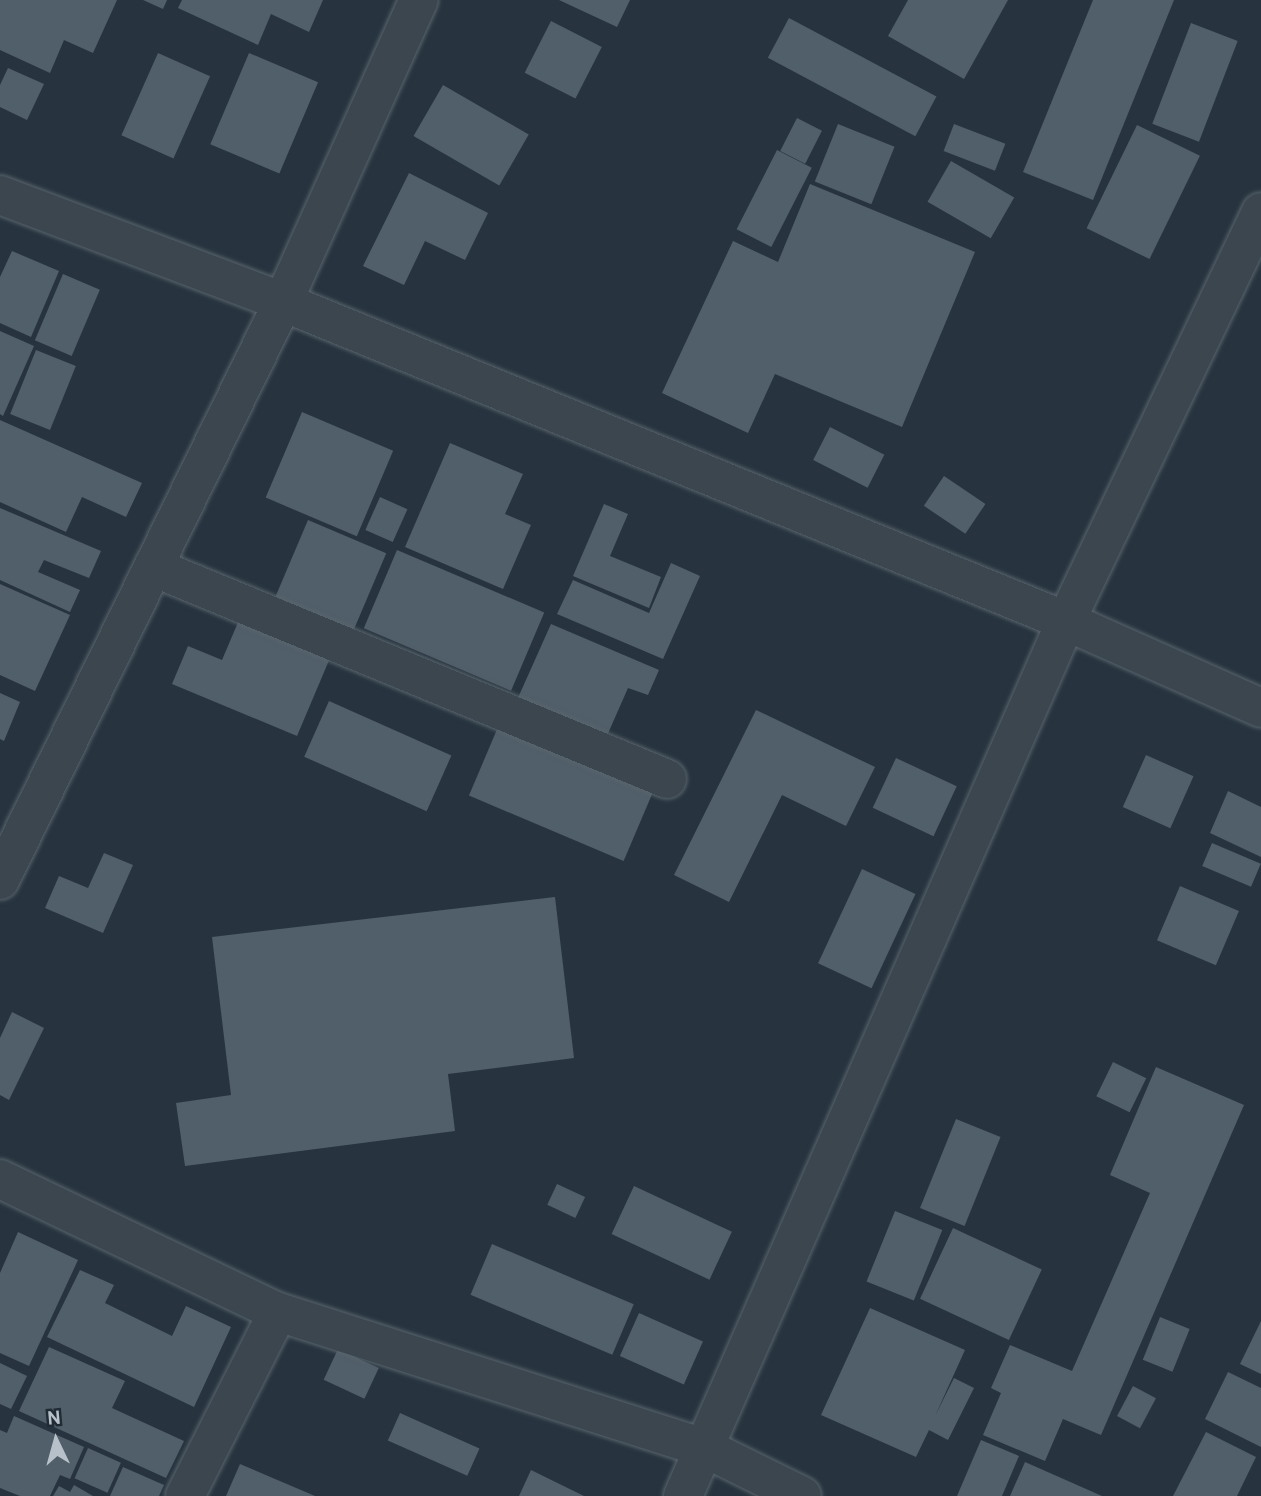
<!DOCTYPE html>
<style>
body{margin:0}
#map{position:relative;width:1261px;height:1496px;overflow:hidden;background:#27343f;font-family:Overpass,sans-serif}
div>[style]{position:absolute}
.building>*{inset:0;background:#515f6a;transform-origin:0 0}
.roads{filter:drop-shadow(0 0 2px #59646d) drop-shadow(0 0 2px #59646d)}
.minor>*{height:38px;margin:-19px;padding:0 19px;transform-origin:19px;border-radius:19px;background:#3b464f}
span{translate:-50% -50%;white-space:nowrap;text-align:center;line-height:1.15;-webkit-text-stroke:5px #202b35;paint-order:stroke}
.north{position:absolute;left:21px;top:1405px;width:70px;height:70px;-webkit-text-stroke:5px #202b35;paint-order:stroke;rotate:355deg;font-size:19px;font-weight:700;line-height:28px;text-align:center;color:#b8c1ca}
.north::after{content:'';display:block;margin:auto;width:24px;height:32px;background:#b8c1ca;clip-path:polygon(50% 0,100% 100%,50% 72%,0 100%)}
</style>
<div id="map">
<div class="building">
<div style="clip-path:polygon(0 0,117px 0,93px 53px,64px 40px,50px 73px,0 50px)"></div>
<div style="clip-path:polygon(143px 0,167px 0,163px 9px)"></div>
<div style="clip-path:polygon(182px 0,323px 0,309px 32px,271px 14px,258px 45px,178px 8px)"></div>
<div style="clip-path:polygon(559px 0,630px 0,617px 27px)"></div>
<div style="clip-path:polygon(908px 0,1008px 0,964px 79px,888px 36px)"></div>
<div style="clip-path:polygon(1093px 0,1174px 0,1093px 200px,1023px 172px)"></div>
<div style="left:789px;top:18px;width:167px;height:45px;rotate:28deg"></div>
<div style="left:551px;top:21px;width:57px;height:58px;rotate:27deg"></div>
<div style="left:1191px;top:23px;width:50px;height:108px;rotate:21deg"></div>
<div style="left:158px;top:53px;width:57px;height:90px;rotate:24deg"></div>
<div style="left:249px;top:53px;width:75px;height:99px;rotate:23deg"></div>
<div style="clip-path:polygon(8px 68px,44px 84px,27px 120px,0 107px,0 85px)"></div>
<div style="left:443px;top:85px;width:99px;height:59px;rotate:30deg"></div>
<div style="left:797px;top:118px;width:28px;height:37px;rotate:27deg"></div>
<div style="left:838px;top:124px;width:61px;height:62px;rotate:22deg"></div>
<div style="left:954px;top:124px;width:55px;height:29px;rotate:21deg"></div>
<div style="left:1137px;top:125px;width:70px;height:115px;rotate:26deg"></div>
<div style="left:777px;top:150px;width:39px;height:89px;rotate:27deg"></div>
<div style="left:951px;top:161px;width:73px;height:47px;rotate:30deg"></div>
<div style="clip-path:polygon(409px 173px,488px 213px,465px 260px,425px 241px,404px 285px,363px 266px)"></div>
<div style="clip-path:polygon(810px 184px,975px 252px,902px 427px,775px 374px,748px 433px,662px 393px,733px 241px,778px 262px)"></div>
<div style="clip-path:polygon(12px 251px,59px 271px,31px 337px,0 323px,0 277px)"></div>
<div style="left:63px;top:274px;width:40px;height:72px;rotate:23deg"></div>
<div style="clip-path:polygon(0 331px,34px 346px,3px 416px,0 414px)"></div>
<div style="left:36px;top:350px;width:43px;height:69px;rotate:22deg"></div>
<div style="left:302px;top:412px;width:99px;height:93px;rotate:23deg"></div>
<div style="clip-path:polygon(0 420px,142px 483px,126px 517px,82px 497px,66px 532px,0 502px)"></div>
<div style="left:830px;top:427px;width:61px;height:37px;rotate:27deg"></div>
<div style="clip-path:polygon(450px 443px,523px 474px,505px 514px,531px 525px,503px 589px,405px 547px)"></div>
<div style="left:944px;top:476px;width:50px;height:36px;rotate:34deg"></div>
<div style="left:380px;top:497px;width:30px;height:36px;rotate:24deg"></div>
<div style="clip-path:polygon(604px 504px,628px 514px,610px 556px,661px 577px,649px 608px,573px 576px)"></div>
<div style="clip-path:polygon(0 508px,101px 551px,89px 578px,44px 560px,38px 572px,80px 590px,70px 612px,0 580px)"></div>
<div style="left:308px;top:520px;width:85px;height:85px;rotate:23deg"></div>
<div style="left:397px;top:550px;width:160px;height:85px;rotate:23deg"></div>
<div style="clip-path:polygon(671px 563px,700px 576px,663px 659px,557px 614px,573px 580px,649px 613px)"></div>
<div style="clip-path:polygon(0 584px,70px 615px,35px 691px,0 675px)"></div>
<div style="clip-path:polygon(239px 620px,330px 658px,297px 736px,172px 684px,188px 646px,222px 660px)"></div>
<div style="clip-path:polygon(551px 624px,659px 670px,648px 695px,628px 688px,606px 738px,517px 700px)"></div>
<div style="clip-path:polygon(0 693px,20px 702px,4px 741px,0 739px)"></div>
<div style="left:329px;top:701px;width:134px;height:61px;rotate:24deg"></div>
<div style="clip-path:polygon(756px 710px,875px 767px,846px 826px,782px 795px,729px 902px,674px 875px)"></div>
<div style="left:501px;top:720px;width:168px;height:82px;rotate:23deg"></div>
<div style="left:1146px;top:755px;width:52px;height:57px;rotate:24deg"></div>
<div style="left:896px;top:758px;width:67px;height:55px;rotate:25deg"></div>
<div style="clip-path:polygon(1228px 791px,1261px 807px,1261px 857px,1210px 833px)"></div>
<div style="left:1212px;top:843px;width:53px;height:25px;rotate:23deg"></div>
<div style="clip-path:polygon(104px 853px,133px 865px,103px 933px,45px 908px,59px 876px,88px 888px)"></div>
<div style="left:862px;top:869px;width:59px;height:104px;rotate:25deg"></div>
<div style="left:1180px;top:886px;width:64px;height:59px;rotate:23deg"></div>
<div style="clip-path:polygon(555px 897px,574px 1058px,448px 1074px,455px 1131px,185px 1166px,176px 1103px,231px 1095px,212px 937px)"></div>
<div style="clip-path:polygon(12px 1012px,44px 1028px,9px 1100px,0 1095px,0 1038px)"></div>
<div style="left:1113px;top:1062px;width:37px;height:38px;rotate:26deg"></div>
<div style="clip-path:polygon(1156px 1067px,1244px 1105px,1101px 1435px,1063px 1419px,1045px 1461px,983px 1435px,1001px 1393px,991px 1388px,1010px 1345px,1072px 1371px,1150px 1193px,1110px 1175px)"></div>
<div style="left:956px;top:1119px;width:48px;height:96px;rotate:22deg"></div>
<div style="left:557px;top:1184px;width:31px;height:23px;rotate:25deg"></div>
<div style="left:634px;top:1186px;width:108px;height:53px;rotate:25deg"></div>
<div style="left:895px;top:1211px;width:51px;height:76px;rotate:22deg"></div>
<div style="left:953px;top:1228px;width:98px;height:78px;rotate:25deg"></div>
<div style="clip-path:polygon(18px 1232px,78px 1260px,29px 1366px,0 1353px,0 1273px)"></div>
<div style="left:492px;top:1244px;width:154px;height:55px;rotate:23deg"></div>
<div style="clip-path:polygon(80px 1270px,114px 1285px,105px 1303px,172px 1336px,186px 1306px,231px 1327px,194px 1407px,47px 1337px)"></div>
<div style="clip-path:polygon(870px 1308px,965px 1350px,935px 1416px,954px 1378px,974px 1388px,948px 1440px,929px 1430px,916px 1457px,821px 1415px)"></div>
<div style="left:639px;top:1313px;width:70px;height:47px;rotate:24deg"></div>
<div style="left:1160px;top:1317px;width:32px;height:46px;rotate:22deg"></div>
<div style="clip-path:polygon(1261px 1321px,1261px 1374px,1240px 1364px)"></div>
<div style="clip-path:polygon(49px 1347px,125px 1381px,112px 1408px,184px 1441px,166px 1478px,19px 1411px)"></div>
<div style="left:338px;top:1349px;width:45px;height:34px;rotate:25deg"></div>
<div style="clip-path:polygon(0 1363px,27px 1376px,11px 1409px,0 1404px)"></div>
<div style="clip-path:polygon(1228px 1372px,1261px 1388px,1261px 1447px,1205px 1419px)"></div>
<div style="left:1133px;top:1386px;width:26px;height:34px;rotate:28deg"></div>
<div style="left:400px;top:1413px;width:87px;height:30px;rotate:24deg"></div>
<div style="clip-path:polygon(14px 1416px,84px 1447px,70px 1479px,60px 1475px,50px 1496px,20px 1496px,0 1488px,0 1430px,7px 1433px)"></div>
<div style="clip-path:polygon(1206px 1432px,1256px 1457px,1237px 1496px,1173px 1496px)"></div>
<div style="clip-path:polygon(981px 1440px,1019px 1456px,1002px 1496px,957px 1496px)"></div>
<div style="left:88px;top:1448px;width:36px;height:33px;rotate:24deg"></div>
<div style="clip-path:polygon(1025px 1462px,1102px 1496px,1010px 1496px)"></div>
<div style="clip-path:polygon(240px 1464px,315px 1496px,226px 1496px)"></div>
<div style="clip-path:polygon(123px 1467px,164px 1485px,159px 1496px,110px 1496px)"></div>
<div style="clip-path:polygon(531px 1470px,584px 1496px,519px 1496px)"></div>
<div style="clip-path:polygon(74px 1485px,93px 1496px,53px 1496px,59px 1486px,70px 1492px)"></div>
</div>
<div class="roads">
<div class="minor">
<div style="left:0;top:195px;width:303px;rotate:20.7deg"></div>
<div style="left:283px;top:302px;width:845px;rotate:22.17deg"></div>
<div style="left:1066px;top:621px;width:214px;rotate:24deg"></div>
<div style="left:153px;top:567px;width:556px;rotate:22.41deg"></div>
<div style="left:0;top:880px;width:644px;rotate:-63.91deg"></div>
<div style="left:283px;top:302px;width:331px;rotate:-65.8deg"></div>
<div style="left:0;top:1179px;width:308px;rotate:25.6deg"></div>
<div style="left:278px;top:1312px;width:448px;rotate:17.7deg"></div>
<div style="left:705px;top:1448px;width:108px;rotate:26.3deg"></div>
<div style="left:185px;top:1496px;width:206px;rotate:-63.2deg"></div>
<div style="left:683px;top:1496px;width:955px;rotate:-66.36deg"></div>
<div style="left:1066px;top:621px;width:453px;rotate:-64.5deg"></div>
</div>
</div>
<div class="north">N</div>
</div>
